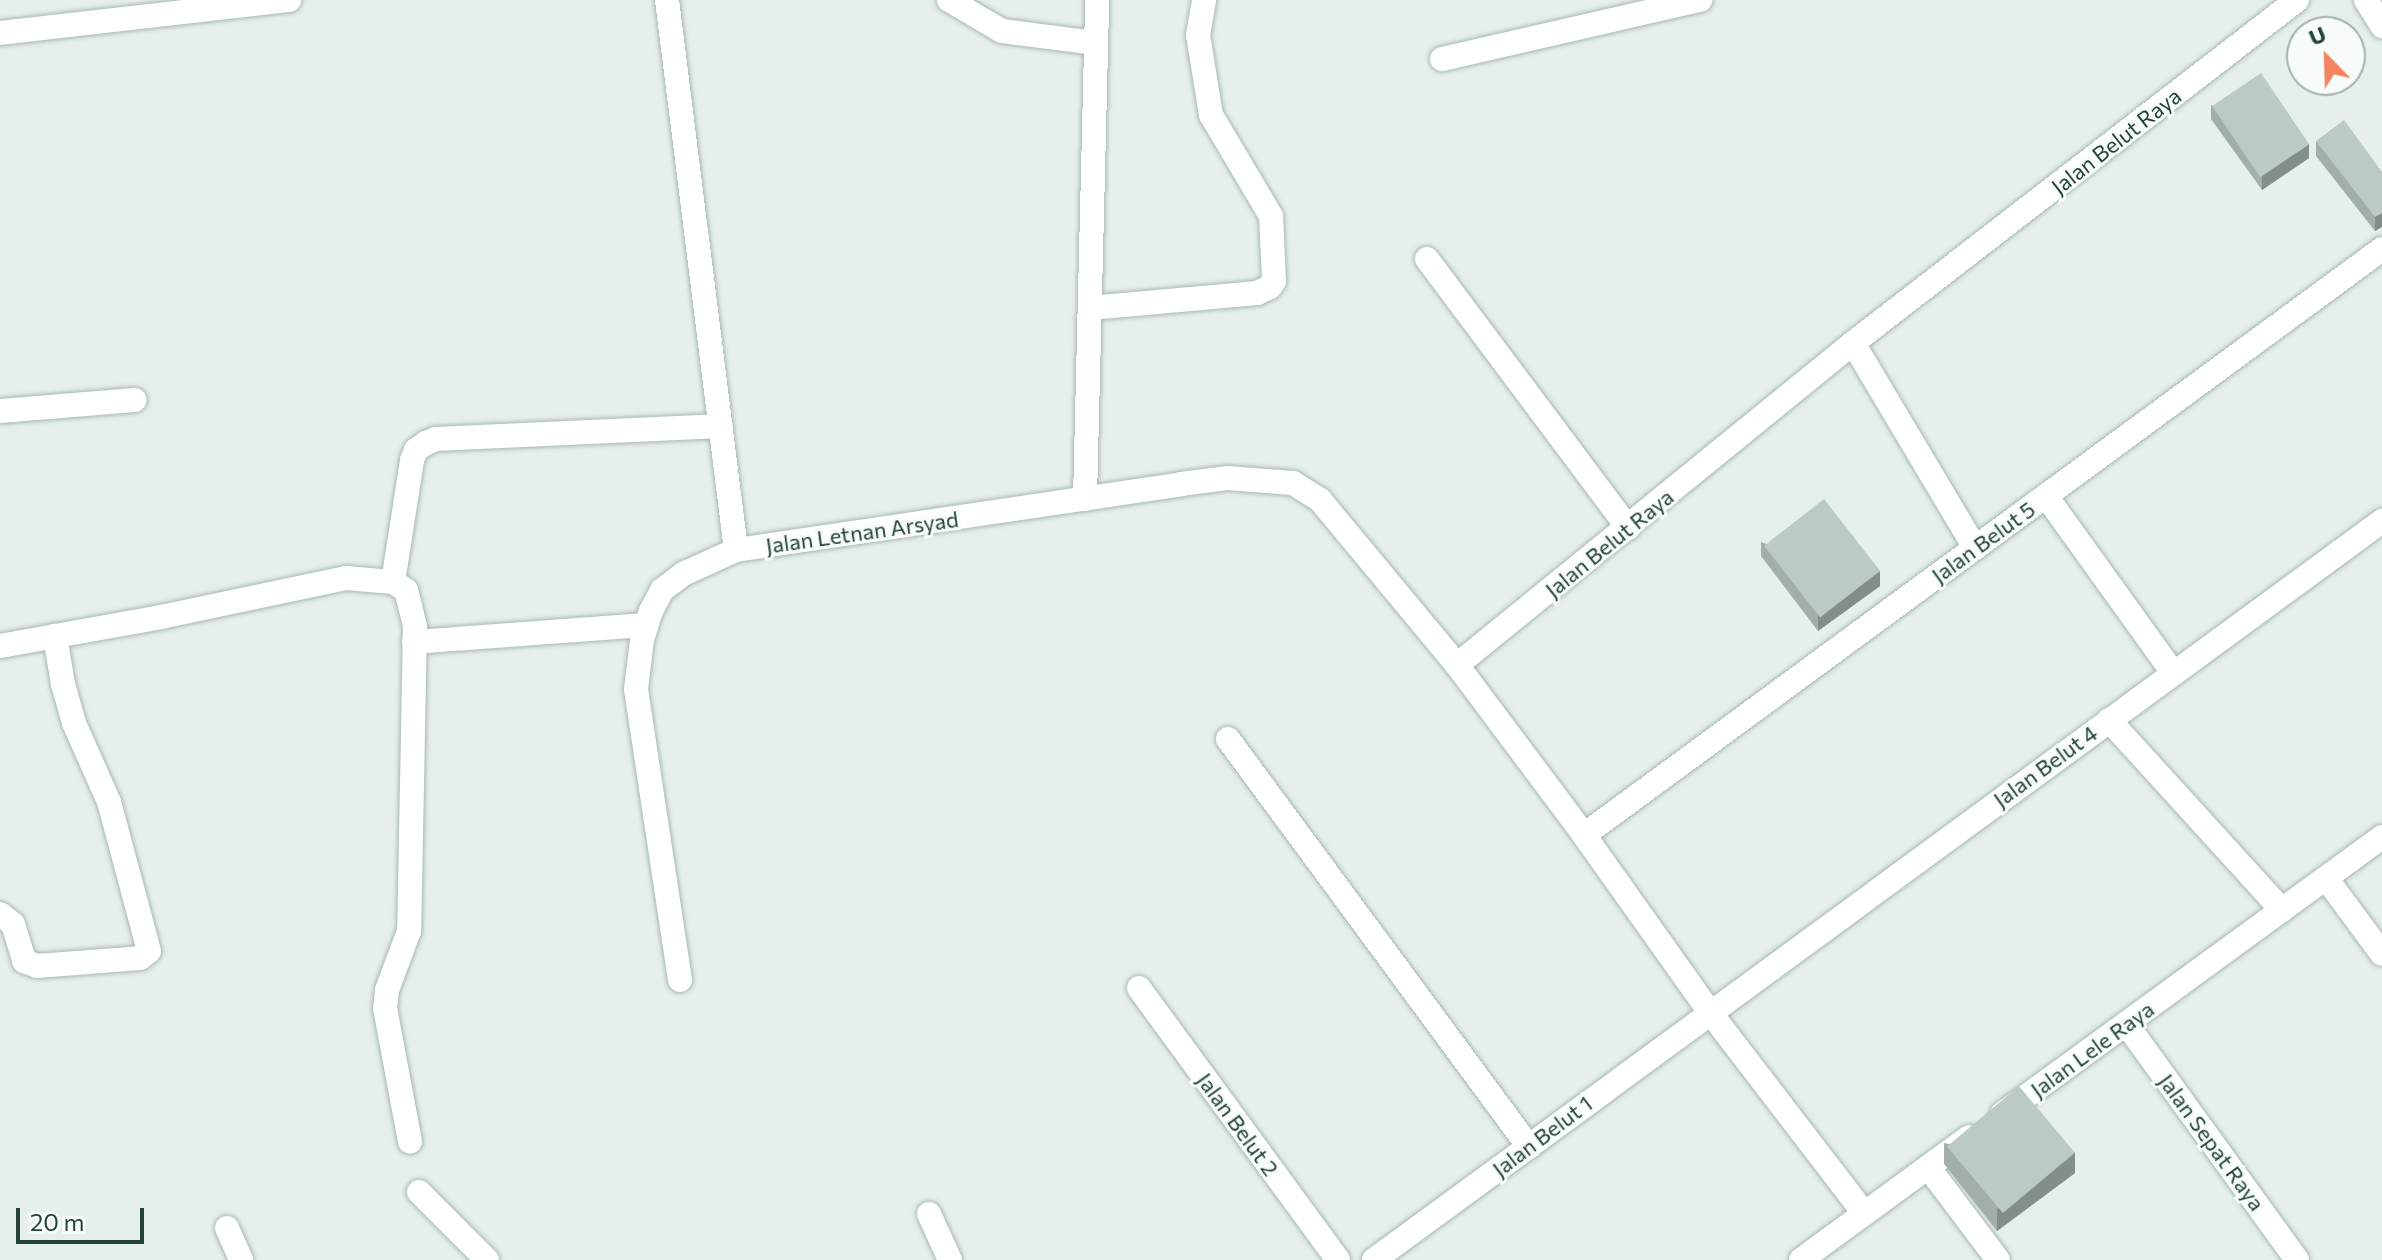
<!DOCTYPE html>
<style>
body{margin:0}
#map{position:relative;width:2382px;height:1260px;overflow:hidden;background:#e6efeb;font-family:Commissioner,sans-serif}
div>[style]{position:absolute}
.roads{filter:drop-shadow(0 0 2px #a8b8b2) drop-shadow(0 0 2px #a8b8b2)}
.minor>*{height:24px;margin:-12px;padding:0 12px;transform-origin:12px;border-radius:12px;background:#fff}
.wall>*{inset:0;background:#a1aea9}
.shaded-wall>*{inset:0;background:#838d89}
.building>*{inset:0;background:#bbcac4;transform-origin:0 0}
span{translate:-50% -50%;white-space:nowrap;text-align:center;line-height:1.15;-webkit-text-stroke:6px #f7fbf9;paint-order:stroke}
.street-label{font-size:22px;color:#24423a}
.north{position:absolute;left:2286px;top:16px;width:80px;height:80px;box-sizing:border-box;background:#f7fbf9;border:2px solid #a3b1ad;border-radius:50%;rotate:337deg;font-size:22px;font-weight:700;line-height:32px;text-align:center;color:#24423a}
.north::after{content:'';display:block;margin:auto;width:28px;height:36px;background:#f4845f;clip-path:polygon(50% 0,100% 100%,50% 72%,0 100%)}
.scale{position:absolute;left:16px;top:1208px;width:128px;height:36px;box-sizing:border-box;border:4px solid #24423a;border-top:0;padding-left:10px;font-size:24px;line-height:28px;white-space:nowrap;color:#24423a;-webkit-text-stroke:6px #f7fbf9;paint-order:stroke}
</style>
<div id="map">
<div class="roads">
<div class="minor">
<div style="left:667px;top:0;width:554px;rotate:82.85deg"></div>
<div style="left:949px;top:0;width:61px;rotate:30.3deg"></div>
<div style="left:1002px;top:31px;width:95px;rotate:7.3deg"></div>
<div style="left:2366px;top:0;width:31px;rotate:58deg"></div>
<div style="left:0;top:33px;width:291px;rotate:-6.5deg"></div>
<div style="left:1442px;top:59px;width:265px;rotate:-12.9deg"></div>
<div style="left:1427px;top:259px;width:336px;rotate:53.2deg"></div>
<div style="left:1090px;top:308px;width:168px;rotate:-5.1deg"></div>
<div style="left:1257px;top:293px;width:14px;rotate:-25deg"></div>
<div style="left:1270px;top:287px;width:7px;rotate:-56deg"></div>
<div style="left:1274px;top:281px;width:65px;rotate:-92.6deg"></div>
<div style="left:1271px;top:216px;width:117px;rotate:-120.7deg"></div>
<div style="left:1211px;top:115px;width:81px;rotate:-99.2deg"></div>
<div style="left:1198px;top:35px;width:36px;rotate:-80deg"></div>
<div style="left:1853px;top:343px;width:239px;rotate:59.2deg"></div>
<div style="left:0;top:411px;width:135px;rotate:-4.7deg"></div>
<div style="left:2046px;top:496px;width:218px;rotate:54.3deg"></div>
<div style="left:1085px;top:499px;width:499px;rotate:-88.6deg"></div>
<div style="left:393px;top:582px;width:123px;rotate:-81.1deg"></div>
<div style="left:412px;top:460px;width:11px;rotate:-68deg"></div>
<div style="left:416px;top:450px;width:12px;rotate:-35deg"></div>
<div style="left:426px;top:443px;width:11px;rotate:-22deg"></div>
<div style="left:436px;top:439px;width:285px;rotate:-2.6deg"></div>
<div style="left:414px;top:642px;width:233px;rotate:-4.2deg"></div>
<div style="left:0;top:646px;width:164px;rotate:-10.2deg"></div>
<div style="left:161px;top:617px;width:189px;rotate:-11.9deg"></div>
<div style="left:346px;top:578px;width:47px;rotate:4.9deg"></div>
<div style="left:393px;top:582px;width:15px;rotate:32deg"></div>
<div style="left:406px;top:590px;width:38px;rotate:76deg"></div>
<div style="left:415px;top:627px;width:304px;rotate:91.1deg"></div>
<div style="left:409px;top:931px;width:63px;rotate:110.4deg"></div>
<div style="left:387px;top:990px;width:18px;rotate:96deg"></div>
<div style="left:385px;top:1008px;width:136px;rotate:79.4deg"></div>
<div style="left:1457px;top:665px;width:510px;rotate:-39.12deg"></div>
<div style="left:1853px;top:343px;width:561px;rotate:-37.69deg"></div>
<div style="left:2109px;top:720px;width:257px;rotate:47.7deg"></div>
<div style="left:1228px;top:739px;width:507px;rotate:53.58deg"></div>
<div style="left:1584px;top:835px;width:990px;rotate:-36.29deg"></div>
<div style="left:2326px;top:878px;width:94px;rotate:53.6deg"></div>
<div style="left:0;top:914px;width:16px;rotate:38deg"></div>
<div style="left:13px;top:924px;width:39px;rotate:73deg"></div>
<div style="left:24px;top:961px;width:14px;rotate:21deg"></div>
<div style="left:37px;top:966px;width:103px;rotate:-4.4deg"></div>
<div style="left:140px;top:958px;width:11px;rotate:-38deg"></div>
<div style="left:149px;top:951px;width:154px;rotate:-105deg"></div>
<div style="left:109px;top:802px;width:86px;rotate:-113.9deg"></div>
<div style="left:74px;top:723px;width:41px;rotate:-105.8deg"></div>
<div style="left:63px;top:684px;width:49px;rotate:-99.5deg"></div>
<div style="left:680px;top:980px;width:294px;rotate:-98.6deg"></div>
<div style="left:636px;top:689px;width:49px;rotate:-83deg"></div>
<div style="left:642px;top:640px;width:30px;rotate:-73deg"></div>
<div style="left:651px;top:611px;width:24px;rotate:-62deg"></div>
<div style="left:662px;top:590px;width:26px;rotate:-37deg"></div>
<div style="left:683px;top:574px;width:58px;rotate:-24.4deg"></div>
<div style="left:736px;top:550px;width:450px;rotate:-8.4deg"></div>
<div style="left:1181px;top:484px;width:46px;rotate:-7.4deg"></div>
<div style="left:1227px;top:478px;width:66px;rotate:4.3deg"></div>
<div style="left:1293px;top:483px;width:32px;rotate:32deg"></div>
<div style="left:1320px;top:500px;width:214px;rotate:50.3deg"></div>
<div style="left:1457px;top:665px;width:212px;rotate:53.2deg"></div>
<div style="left:1584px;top:835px;width:216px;rotate:54.6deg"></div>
<div style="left:1709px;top:1011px;width:255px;rotate:52.5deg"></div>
<div style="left:1139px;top:988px;width:337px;rotate:53.8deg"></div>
<div style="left:2127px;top:1025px;width:290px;rotate:54.1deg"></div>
<div style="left:2002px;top:1114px;width:470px;rotate:-36.1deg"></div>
<div style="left:1928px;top:1167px;width:116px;rotate:53deg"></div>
<div style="left:419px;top:1192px;width:96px;rotate:45deg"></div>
<div style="left:929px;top:1214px;width:51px;rotate:65.5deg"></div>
<div style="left:227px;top:1228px;width:35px;rotate:66deg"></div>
<div style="left:1374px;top:1260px;width:1250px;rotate:-36.25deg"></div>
<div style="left:1801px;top:1260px;width:208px;rotate:-36.2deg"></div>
</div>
</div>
<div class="wall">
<div style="clip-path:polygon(2211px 105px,2309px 158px,2262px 190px,2211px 119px)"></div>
<div style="clip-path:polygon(2316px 141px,2382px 172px,2382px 227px,2375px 231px,2316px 156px)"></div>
<div style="clip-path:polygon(1761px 542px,1880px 586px,1818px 631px,1761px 556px)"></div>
<div style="clip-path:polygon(1944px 1143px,2075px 1173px,1997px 1231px,1944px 1164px)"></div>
</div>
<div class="shaded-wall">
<div style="clip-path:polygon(2309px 144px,2309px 158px,2262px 190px,2262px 176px)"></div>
<div style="clip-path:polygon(2382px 213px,2382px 227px,2375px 231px,2375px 217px)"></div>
<div style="clip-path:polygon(1880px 571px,1880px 586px,1818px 631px,1818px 616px)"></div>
<div style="clip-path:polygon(2075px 1152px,2075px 1173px,1997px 1231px,1997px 1209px)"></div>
</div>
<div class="building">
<div style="left:2261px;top:73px;width:86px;height:59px;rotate:56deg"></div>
<div style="clip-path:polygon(2344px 120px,2382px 172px,2382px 213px,2375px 217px,2316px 141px)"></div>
<div style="left:1824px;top:499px;width:91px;height:76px;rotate:52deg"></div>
<div style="left:2019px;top:1086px;width:87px;height:94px;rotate:50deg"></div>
</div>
<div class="street-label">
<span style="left:2116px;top:141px;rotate:-38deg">Jalan Belut Raya</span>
<span style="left:862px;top:532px;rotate:-8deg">Jalan Letnan Arsyad</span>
<span style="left:1983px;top:542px;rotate:-36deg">Jalan Belut 5</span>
<span style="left:1609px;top:543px;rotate:-39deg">Jalan Belut Raya</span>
<span style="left:2045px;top:766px;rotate:-36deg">Jalan Belut 4</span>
<span style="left:2092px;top:1049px;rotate:-36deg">Jalan Lele Raya</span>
<span style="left:1238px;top:1124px;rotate:54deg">Jalan Belut 2</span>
<span style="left:1542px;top:1136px;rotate:-37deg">Jalan Belut 1</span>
<span style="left:2212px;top:1142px;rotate:54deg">Jalan Sepat Raya</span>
</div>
<div class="north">U</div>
<div class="scale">20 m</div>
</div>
